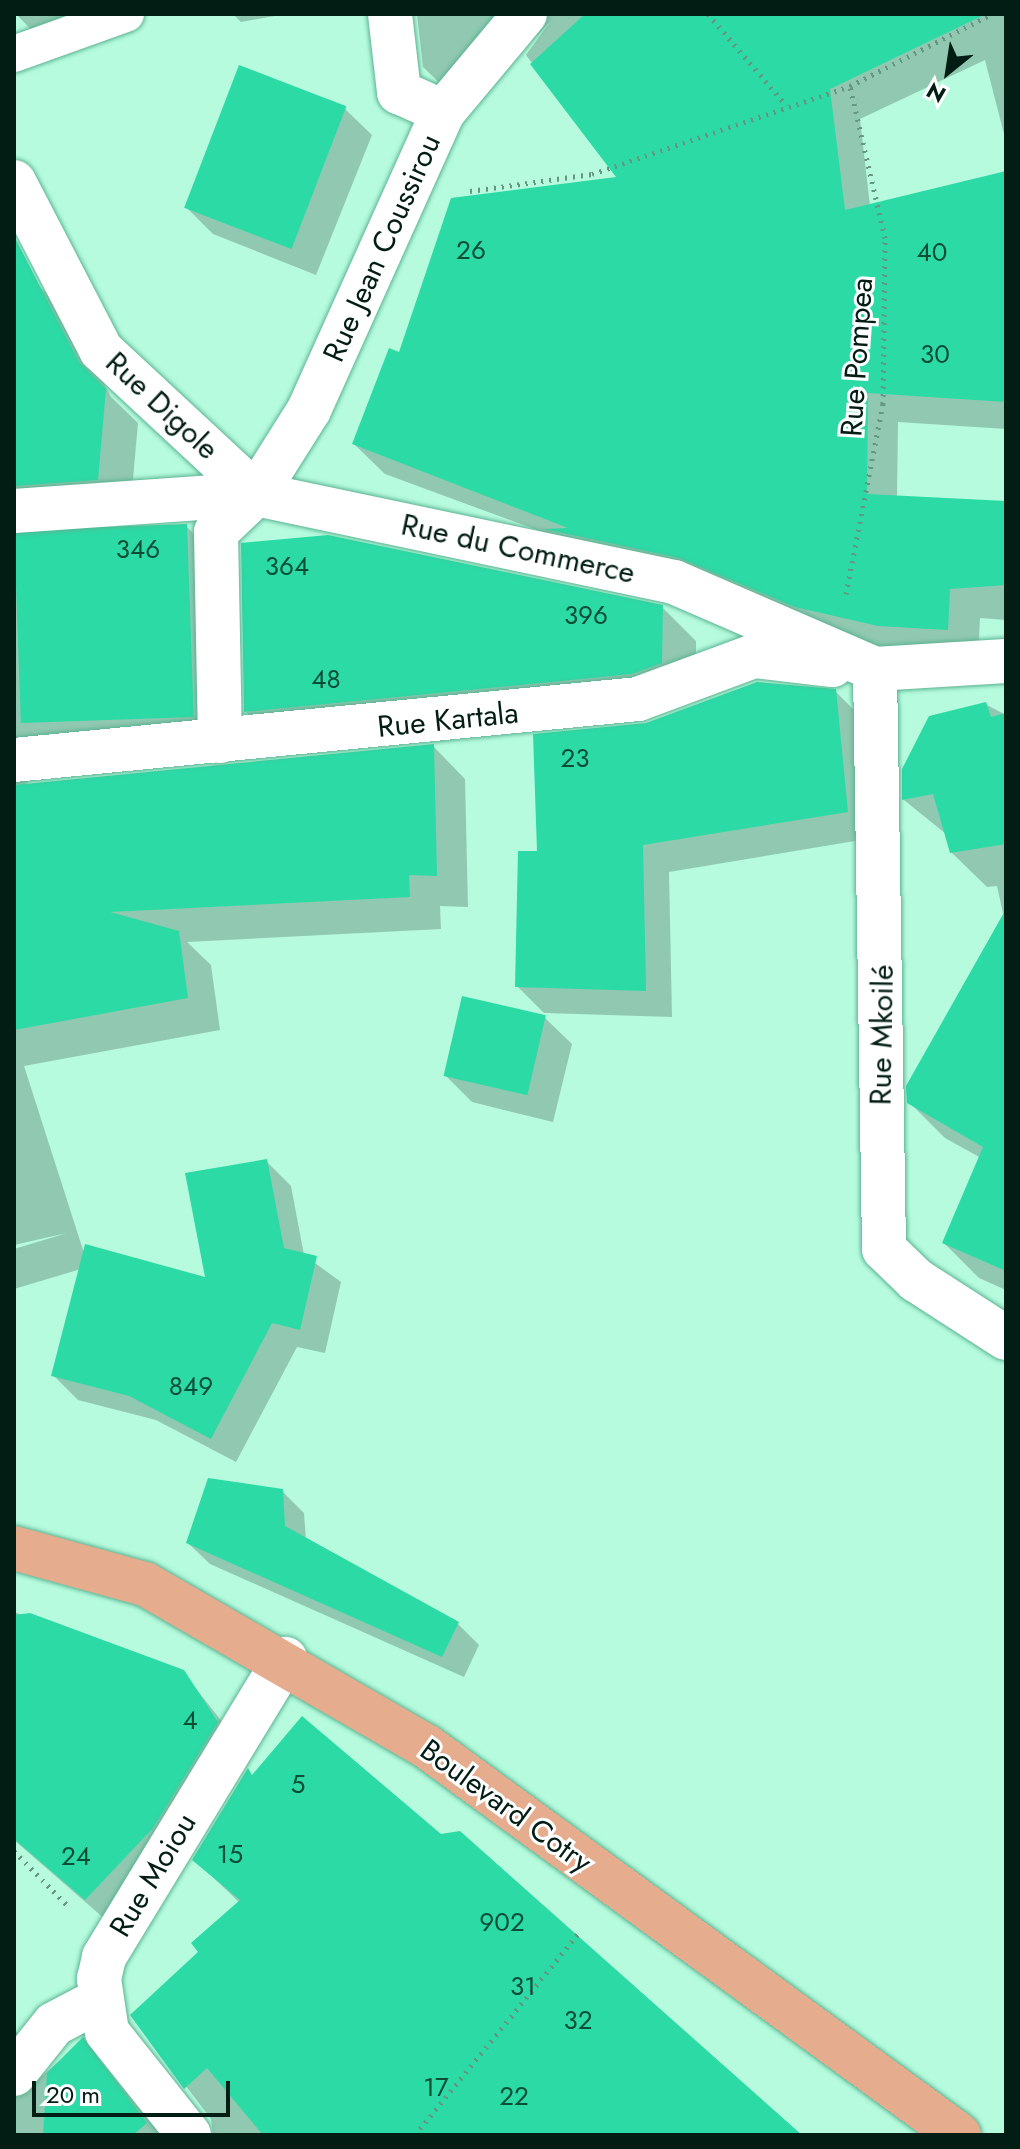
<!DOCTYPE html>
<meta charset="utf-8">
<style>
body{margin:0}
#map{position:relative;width:1020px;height:2149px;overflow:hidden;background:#b6fbde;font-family:Jost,sans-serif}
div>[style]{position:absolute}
.shadow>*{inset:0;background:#0003}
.building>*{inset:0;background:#2cdaa6;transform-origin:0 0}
.path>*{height:5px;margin-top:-2.5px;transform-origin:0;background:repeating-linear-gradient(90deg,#649681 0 2px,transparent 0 8px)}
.roads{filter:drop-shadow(0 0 2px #5bb392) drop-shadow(0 0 2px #5bb392)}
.lane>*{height:36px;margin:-18px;padding:0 18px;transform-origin:18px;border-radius:18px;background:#fff}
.street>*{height:44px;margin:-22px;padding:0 22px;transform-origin:22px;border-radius:22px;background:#fff}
.primary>*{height:44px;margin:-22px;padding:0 22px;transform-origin:22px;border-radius:22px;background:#e5ac8d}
span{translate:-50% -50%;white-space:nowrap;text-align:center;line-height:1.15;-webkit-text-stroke:6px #fff;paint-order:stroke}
.number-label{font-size:26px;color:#0c4d38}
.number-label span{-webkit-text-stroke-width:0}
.street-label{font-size:30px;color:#021e14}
.frame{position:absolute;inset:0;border:16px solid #021e14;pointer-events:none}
.north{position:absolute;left:908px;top:32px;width:80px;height:80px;-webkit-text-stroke:6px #fff;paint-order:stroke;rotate:210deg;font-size:22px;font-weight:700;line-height:32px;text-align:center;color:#021e14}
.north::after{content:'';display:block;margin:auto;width:28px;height:36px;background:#021e14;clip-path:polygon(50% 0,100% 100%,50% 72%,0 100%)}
.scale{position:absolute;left:32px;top:2081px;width:198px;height:36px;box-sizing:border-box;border:4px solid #021e14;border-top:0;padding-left:10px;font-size:24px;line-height:28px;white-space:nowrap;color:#021e14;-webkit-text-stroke:6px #fff;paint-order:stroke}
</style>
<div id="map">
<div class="shadow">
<div style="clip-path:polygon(16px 14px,138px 14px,48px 47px)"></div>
<div style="clip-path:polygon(233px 14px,286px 14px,241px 22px)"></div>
<div style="clip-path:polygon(417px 14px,1006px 14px,1006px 142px,985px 60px,860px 119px,870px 206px,1006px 173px,1006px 429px,898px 422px,897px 497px,1006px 503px,1006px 497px,1006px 620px,980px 618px,978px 660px,910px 656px,827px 637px,385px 474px,354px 444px,400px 354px,619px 179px,526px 55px,550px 22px,489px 85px,454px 97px,423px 67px)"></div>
<div style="clip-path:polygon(345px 109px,372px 135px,316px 275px,213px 234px,186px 207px)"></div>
<div style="clip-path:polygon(14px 280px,36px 283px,69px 316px,111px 397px,138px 423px,130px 512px,33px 522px,23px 537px,186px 526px,219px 559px,226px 749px,44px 767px,24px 786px,433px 746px,465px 779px,468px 907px,440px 906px,441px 929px,187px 942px,211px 965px,220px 1030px,24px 1066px,84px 1253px,207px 1280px,266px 1161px,291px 1186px,304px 1255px,341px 1282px,325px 1353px,297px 1347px,236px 1462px,156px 1420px,78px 1400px,53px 1375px,81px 1269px,14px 1289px,14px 1249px,67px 1233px,14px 1245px)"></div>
<div style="clip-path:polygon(662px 607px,696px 641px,696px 697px,280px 745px,246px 712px)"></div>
<div style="clip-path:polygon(835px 691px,862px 718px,873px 838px,669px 872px,672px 1017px,544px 1013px,517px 986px,539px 853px,647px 725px)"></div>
<div style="clip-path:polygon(985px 704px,1006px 715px,1006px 1290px,979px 1278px,944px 1243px,981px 1158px,945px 1138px,909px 1102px,1004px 918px,997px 886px,987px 887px,951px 852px,946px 834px,904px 800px)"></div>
<div style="clip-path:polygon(545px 1018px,572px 1044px,553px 1122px,472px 1102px,445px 1075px)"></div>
<div style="clip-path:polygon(282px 1491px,304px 1513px,306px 1540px,458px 1624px,479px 1645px,464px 1677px,210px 1564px,188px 1543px)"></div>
<div style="clip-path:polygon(14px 1612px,183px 1672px,245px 1751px,114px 1927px,14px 1840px)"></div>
<div style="clip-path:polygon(253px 1777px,441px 1836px,460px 1833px,800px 2135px,213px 2135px,211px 2119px,132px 2015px,201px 1952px,240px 1903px,195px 1860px)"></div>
<div style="clip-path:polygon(14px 2029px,44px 2061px,17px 2098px,83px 2040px,162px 2135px,14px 2135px)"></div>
</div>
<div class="building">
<div style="clip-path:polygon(585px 14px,986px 14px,830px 89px,845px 210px,1006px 171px,1006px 402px,868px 393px,867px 494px,1006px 501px,1006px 585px,950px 589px,948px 630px,878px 626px,795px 607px,679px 558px,544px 529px,568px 528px,352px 444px,389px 348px,399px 352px,451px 198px,616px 177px,530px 64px)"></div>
<div style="left:239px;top:65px;width:115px;height:153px;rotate:21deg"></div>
<div style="clip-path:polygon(14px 236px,79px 362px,106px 389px,98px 480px,14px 486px)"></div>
<div style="left:187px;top:524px;width:193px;height:173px;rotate:88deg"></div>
<div style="clip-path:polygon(328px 535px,663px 605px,662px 663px,632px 674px,244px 712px,241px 543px)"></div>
<div style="clip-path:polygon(757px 682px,836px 689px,848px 812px,643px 845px,646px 991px,515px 987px,518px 851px,537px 851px,533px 734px,646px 723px)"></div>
<div style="clip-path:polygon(986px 702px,991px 717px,1006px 713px,1006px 844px,950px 853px,933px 794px,902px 800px,902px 769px,929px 716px)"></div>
<div style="clip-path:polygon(434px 744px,437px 876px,409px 875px,410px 897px,110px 912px,179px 931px,188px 998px,14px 1030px,14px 785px)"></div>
<div style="clip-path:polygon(1006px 909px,1006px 1271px,942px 1243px,983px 1147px,907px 1103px,906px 1086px)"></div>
<div style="left:462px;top:996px;width:86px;height:82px;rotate:13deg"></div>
<div style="clip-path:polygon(267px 1159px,284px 1248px,317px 1256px,300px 1330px,272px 1323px,211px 1439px,129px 1396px,51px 1376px,85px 1244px,205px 1277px,185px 1173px)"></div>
<div style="clip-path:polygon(208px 1478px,283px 1489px,285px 1526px,459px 1622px,442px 1657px,186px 1543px)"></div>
<div style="clip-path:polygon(30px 1613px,184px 1670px,218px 1722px,153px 1828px,85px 1900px,14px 1839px,14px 1615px)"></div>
<div style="clip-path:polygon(302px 1716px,441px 1834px,460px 1831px,802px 2135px,263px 2135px,207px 2068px,184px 2089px,130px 2015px,198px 1952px,191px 1943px,240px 1900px,192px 1860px,248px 1768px,252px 1775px)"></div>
<div style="clip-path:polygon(83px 2037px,147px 2123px,133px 2135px,43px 2135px,47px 2073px)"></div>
</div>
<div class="path">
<div style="left:708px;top:14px;width:120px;rotate:49.4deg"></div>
<div style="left:470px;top:191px;width:123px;rotate:-7.9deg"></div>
<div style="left:592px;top:174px;width:273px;rotate:-18.8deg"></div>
<div style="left:850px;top:86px;width:159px;rotate:-26.9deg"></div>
<div style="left:846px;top:594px;width:194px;rotate:-79deg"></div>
<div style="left:883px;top:404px;width:166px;rotate:-89.3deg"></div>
<div style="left:885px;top:238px;width:156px;rotate:-103deg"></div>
<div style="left:14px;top:1851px;width:76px;rotate:45.5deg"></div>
<div style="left:415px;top:2135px;width:262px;rotate:-51deg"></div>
</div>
<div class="roads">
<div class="lane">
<div style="left:14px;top:54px;width:119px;rotate:-19.7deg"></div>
</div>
<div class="street">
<div style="left:390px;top:14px;width:79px;rotate:83.4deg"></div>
<div style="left:399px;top:92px;width:48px;rotate:24.4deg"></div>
<div style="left:14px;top:182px;width:189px;rotate:62.6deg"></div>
<div style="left:101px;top:350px;width:212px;rotate:42.9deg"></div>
<div style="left:14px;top:511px;width:243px;rotate:-4deg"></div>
<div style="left:256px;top:494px;width:427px;rotate:11.9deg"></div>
<div style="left:674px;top:582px;width:219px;rotate:23.4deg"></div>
<div style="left:875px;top:669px;width:131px;rotate:-3.5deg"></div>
<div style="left:875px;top:669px;width:580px;rotate:89.11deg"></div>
<div style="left:884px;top:1249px;width:45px;rotate:44.1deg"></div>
<div style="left:916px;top:1280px;width:107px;rotate:32.8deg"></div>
<div style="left:220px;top:741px;width:209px;rotate:-91.1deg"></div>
<div style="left:216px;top:532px;width:55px;rotate:-43.5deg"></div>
<div style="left:256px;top:494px;width:99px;rotate:-57.8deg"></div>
<div style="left:309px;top:410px;width:327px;rotate:-65.8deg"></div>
<div style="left:443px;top:112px;width:128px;rotate:-50.1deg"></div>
<div style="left:14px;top:760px;width:627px;rotate:-5.58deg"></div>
<div style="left:638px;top:699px;width:124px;rotate:-20.3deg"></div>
<div style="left:754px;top:656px;width:79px;rotate:6.6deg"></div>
<div style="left:14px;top:2074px;width:64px;rotate:-51.3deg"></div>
<div style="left:54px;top:2024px;width:50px;rotate:-27.6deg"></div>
<div style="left:189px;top:2135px;width:132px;rotate:-128.5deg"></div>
<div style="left:107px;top:2032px;width:54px;rotate:-98.6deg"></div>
<div style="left:99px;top:1979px;width:23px;rotate:-77deg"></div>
<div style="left:104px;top:1957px;width:349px;rotate:-58.7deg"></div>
</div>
<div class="primary">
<div style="left:14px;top:1548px;width:136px;rotate:15.4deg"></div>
<div style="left:145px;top:1584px;width:324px;rotate:30deg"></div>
<div style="left:426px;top:1746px;width:660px;rotate:36.12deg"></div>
</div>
</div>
<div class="number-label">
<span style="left:471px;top:251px">26</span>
<span style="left:932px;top:253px">40</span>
<span style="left:935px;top:355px">30</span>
<span style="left:138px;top:550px">346</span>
<span style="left:287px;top:567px">364</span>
<span style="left:586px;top:616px">396</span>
<span style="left:326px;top:680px">48</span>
<span style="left:575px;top:759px">23</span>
<span style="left:191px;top:1387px">849</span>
<span style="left:190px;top:1721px">4</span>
<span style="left:298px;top:1785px">5</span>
<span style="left:230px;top:1855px">15</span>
<span style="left:76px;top:1857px">24</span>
<span style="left:502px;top:1923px">902</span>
<span style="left:523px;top:1987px">31</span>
<span style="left:578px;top:2021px">32</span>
<span style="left:436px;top:2088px">17</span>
<span style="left:514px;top:2097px">22</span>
</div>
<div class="street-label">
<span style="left:382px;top:248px;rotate:-66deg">Rue Jean Coussirou</span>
<span style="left:857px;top:357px;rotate:-86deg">Rue Pompea</span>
<span style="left:162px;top:406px;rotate:43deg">Rue Digole</span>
<span style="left:518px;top:549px;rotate:12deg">Rue du Commerce</span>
<span style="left:448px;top:720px;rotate:-6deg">Rue Kartala</span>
<span style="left:882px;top:1035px;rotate:-89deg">Rue Mkoilé</span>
<span style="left:506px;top:1806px;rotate:36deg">Boulevard Cotry</span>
<span style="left:153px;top:1875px;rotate:-59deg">Rue Moiou</span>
</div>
<div class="frame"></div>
<div class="north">N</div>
<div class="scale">20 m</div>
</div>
